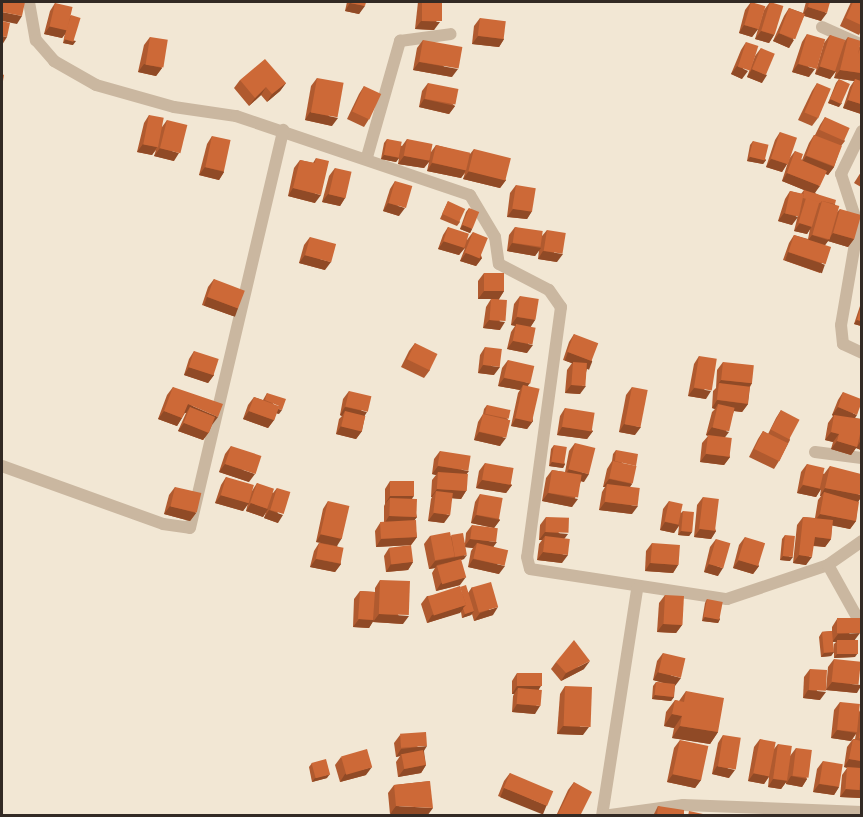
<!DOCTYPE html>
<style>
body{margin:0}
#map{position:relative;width:863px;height:817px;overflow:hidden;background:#f2e7d4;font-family:Inter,sans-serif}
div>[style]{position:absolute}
.minor>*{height:12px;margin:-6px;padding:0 6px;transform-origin:6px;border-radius:6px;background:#cab7a0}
.wall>*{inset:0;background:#b05a2f}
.shaded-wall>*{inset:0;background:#904a26;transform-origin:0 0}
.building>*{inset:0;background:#cd6937;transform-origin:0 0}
span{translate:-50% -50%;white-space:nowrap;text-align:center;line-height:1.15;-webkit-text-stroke:4.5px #faf0e1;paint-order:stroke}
.frame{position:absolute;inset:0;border:3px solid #332a24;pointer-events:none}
</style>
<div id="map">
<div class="minor">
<div style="left:29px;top:2px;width:39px;rotate:80deg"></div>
<div style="left:36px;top:40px;width:28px;rotate:49deg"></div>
<div style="left:54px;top:61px;width:48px;rotate:29.7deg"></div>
<div style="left:96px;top:85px;width:81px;rotate:15.8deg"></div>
<div style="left:174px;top:107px;width:63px;rotate:8.3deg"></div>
<div style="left:236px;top:116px;width:247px;rotate:18.7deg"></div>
<div style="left:470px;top:195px;width:49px;rotate:59.2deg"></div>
<div style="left:495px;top:237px;width:27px;rotate:82deg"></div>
<div style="left:499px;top:264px;width:56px;rotate:27.5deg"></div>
<div style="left:549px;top:290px;width:21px;rotate:55deg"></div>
<div style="left:561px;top:307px;width:252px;rotate:97.7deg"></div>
<div style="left:527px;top:557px;width:12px;rotate:76deg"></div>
<div style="left:530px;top:569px;width:199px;rotate:8.7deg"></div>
<div style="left:727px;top:599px;width:107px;rotate:-18.6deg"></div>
<div style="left:822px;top:27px;width:44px;rotate:24.2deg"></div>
<div style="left:862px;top:131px;width:48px;rotate:116deg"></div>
<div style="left:841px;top:174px;width:55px;rotate:71.9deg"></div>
<div style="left:858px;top:226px;width:100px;rotate:99.7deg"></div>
<div style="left:841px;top:325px;width:19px;rotate:84deg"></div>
<div style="left:843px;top:344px;width:21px;rotate:25deg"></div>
<div style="left:367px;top:157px;width:121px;rotate:-74.1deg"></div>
<div style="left:400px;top:41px;width:51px;rotate:-7.8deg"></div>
<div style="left:815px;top:452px;width:47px;rotate:7.3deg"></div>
<div style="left:2px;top:466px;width:171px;rotate:19.8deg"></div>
<div style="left:163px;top:524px;width:27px;rotate:8deg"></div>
<div style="left:190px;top:528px;width:409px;rotate:-76.8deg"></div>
<div style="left:862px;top:541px;width:42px;rotate:144.8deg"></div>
<div style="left:828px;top:565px;width:70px;rotate:60.9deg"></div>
<div style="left:602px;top:816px;width:230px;rotate:-81.2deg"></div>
<div style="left:603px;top:816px;width:81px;rotate:-7.8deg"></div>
<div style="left:683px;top:805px;width:179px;rotate:2.2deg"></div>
</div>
<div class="wall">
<div style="clip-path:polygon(347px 2px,366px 2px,359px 14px,345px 11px)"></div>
<div style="clip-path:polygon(418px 2px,442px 2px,434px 30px,415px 29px)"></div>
<div style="clip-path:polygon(751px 2px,758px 29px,752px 37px,739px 33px,745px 10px)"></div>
<div style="clip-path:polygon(770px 2px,774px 35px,769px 43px,755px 39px,764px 10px)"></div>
<div style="clip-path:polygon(806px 2px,830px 2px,821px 21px,804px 16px,789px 48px,773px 41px,784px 16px,789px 8px,803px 13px)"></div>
<div style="clip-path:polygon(851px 2px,861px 2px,861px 31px,859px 35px,840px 26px)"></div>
<div style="clip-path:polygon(55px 3px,71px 16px,73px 45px,63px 43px,65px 34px,62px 38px,44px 34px,50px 11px)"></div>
<div style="clip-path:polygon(480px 18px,504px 39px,499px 47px,472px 44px,474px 26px)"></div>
<div style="clip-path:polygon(807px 34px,809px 77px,792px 72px,802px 42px)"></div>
<div style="clip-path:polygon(830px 35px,844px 42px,848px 37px,860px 47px,861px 45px,861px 114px,843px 108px,850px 87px,854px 81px,834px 78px,836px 71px,830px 79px,815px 74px,824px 43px)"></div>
<div style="clip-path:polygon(150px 37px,162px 68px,156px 76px,138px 72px,144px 45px)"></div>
<div style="clip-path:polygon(423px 40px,452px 77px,413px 70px,417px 48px)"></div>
<div style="clip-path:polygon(746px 42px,742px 79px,731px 74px,741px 50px)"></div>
<div style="clip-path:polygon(761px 48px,762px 83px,747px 77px,755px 56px)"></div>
<div style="clip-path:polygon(317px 78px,332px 126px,305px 120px,311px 86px)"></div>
<div style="clip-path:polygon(839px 79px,839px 107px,828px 103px,836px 83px)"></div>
<div style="clip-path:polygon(240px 80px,286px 83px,280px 91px,267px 102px,261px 95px,249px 106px,234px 88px)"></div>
<div style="clip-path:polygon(428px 83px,455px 106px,449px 114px,419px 107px,422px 91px)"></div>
<div style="clip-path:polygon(817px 83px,818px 118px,812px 126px,798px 120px,812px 91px)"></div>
<div style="clip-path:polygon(364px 86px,369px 119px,364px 127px,347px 119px,359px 94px)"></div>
<div style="clip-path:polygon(149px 115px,162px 127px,167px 120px,174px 161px,154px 156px,156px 150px,152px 155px,137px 152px,144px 123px)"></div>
<div style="clip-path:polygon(825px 117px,845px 141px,841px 146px,834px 167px,828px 175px,825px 173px,815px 193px,835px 204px,836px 213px,840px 209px,854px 239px,848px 247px,828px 241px,825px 245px,820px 273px,783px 260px,789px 243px,794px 235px,808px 239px,810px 229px,807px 234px,794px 231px,800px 207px,792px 225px,778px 221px,785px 199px,790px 191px,801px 194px,804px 190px,782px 181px,789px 159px,795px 151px,802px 160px,809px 143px,814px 135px,815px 135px,820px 125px)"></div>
<div style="clip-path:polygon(780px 132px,787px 164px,782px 172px,766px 167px,775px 140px)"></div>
<div style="clip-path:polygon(212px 136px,224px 172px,219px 180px,199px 175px,207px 144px)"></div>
<div style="clip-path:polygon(387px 139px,402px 146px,407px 139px,431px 152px,436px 145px,470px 154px,474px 149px,506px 180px,500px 188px,463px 179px,465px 173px,461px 178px,427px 171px,429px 162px,424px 168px,398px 164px,399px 158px,396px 162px,381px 159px,384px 143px)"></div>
<div style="clip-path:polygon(753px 141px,766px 160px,763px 164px,747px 161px,750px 145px)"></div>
<div style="clip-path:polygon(316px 158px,315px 203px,288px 196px,294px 168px,300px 160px,313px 163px)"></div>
<div style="clip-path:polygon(335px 168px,345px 198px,340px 206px,322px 202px,329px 176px)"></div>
<div style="clip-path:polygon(861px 172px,861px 187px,854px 183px)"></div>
<div style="clip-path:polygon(395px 181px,399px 216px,383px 211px,390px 189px)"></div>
<div style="clip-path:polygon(516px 185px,532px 211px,527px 219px,507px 217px,510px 193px)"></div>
<div style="clip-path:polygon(448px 201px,460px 222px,457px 226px,440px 219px)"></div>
<div style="clip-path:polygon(469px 208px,472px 229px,470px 233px,460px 229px,466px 212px)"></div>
<div style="clip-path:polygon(448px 227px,467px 240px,473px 232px,482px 258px,476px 266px,460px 261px,465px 248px,459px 255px,438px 249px,443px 235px)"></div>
<div style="clip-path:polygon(515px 227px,542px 236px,547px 230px,557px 262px,538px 259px,539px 250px,535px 256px,507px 251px,509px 235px)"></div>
<div style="clip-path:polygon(310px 237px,325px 270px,299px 263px,304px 245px)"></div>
<div style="clip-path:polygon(484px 273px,504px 291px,499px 299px,500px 330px,483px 328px,486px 307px,491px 299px,478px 299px,478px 281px)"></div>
<div style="clip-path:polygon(214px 279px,238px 308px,233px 316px,202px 305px,208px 287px)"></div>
<div style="clip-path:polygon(520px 296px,535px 320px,530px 327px,527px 353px,507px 349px,511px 332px,515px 326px,511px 325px,514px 304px)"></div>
<div style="clip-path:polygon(861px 303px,861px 326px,854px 324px)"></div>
<div style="clip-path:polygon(574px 334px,592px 361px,587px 369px,580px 394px,565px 393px,567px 370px,572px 363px,563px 360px,569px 342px)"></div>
<div style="clip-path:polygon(415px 343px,430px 370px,424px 378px,401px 367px,409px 351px)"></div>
<div style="clip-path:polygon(485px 347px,494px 375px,478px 373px,480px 355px)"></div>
<div style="clip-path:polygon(194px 351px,214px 375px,208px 383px,184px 375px,189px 359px)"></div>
<div style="clip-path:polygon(699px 356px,706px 399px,688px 396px,694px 364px)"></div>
<div style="clip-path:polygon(508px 360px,528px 386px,533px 421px,527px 429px,511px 426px,518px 393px,520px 390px,498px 386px,502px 368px)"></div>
<div style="clip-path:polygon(723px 362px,752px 383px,750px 387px,748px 404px,742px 412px,734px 411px,724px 437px,730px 457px,724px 465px,700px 462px,702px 443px,708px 436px,706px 435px,712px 412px,715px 409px,712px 408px,713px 391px,716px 388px,717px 370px)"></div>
<div style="clip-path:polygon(173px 387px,212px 425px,209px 432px,203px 440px,178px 431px,186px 413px,185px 413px,177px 426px,158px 419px,167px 395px)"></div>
<div style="clip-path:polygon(632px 387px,635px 435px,619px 432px,626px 395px)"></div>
<div style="clip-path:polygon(349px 391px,365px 416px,362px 431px,356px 439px,336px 434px,339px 419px,342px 416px,340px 415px,343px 399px)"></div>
<div style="clip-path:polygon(843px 392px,855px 418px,861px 419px,861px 450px,856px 448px,851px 455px,831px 449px,833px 442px,825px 440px,828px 423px,833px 416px,832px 415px,838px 400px)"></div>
<div style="clip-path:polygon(267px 393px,279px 414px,276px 413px,274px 420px,268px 428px,243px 419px,248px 405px,254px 397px,263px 400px)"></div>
<div style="clip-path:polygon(487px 405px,508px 419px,500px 446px,474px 440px,478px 422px,483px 414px,484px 409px)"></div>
<div style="clip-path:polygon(565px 408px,593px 431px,587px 439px,557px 435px,560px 416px)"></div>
<div style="clip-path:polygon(781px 410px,790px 440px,779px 461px,774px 469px,749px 457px,758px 439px,763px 431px,768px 434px,776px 418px)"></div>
<div style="clip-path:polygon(575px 443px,584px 482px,581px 481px,572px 507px,542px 501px,546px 478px,552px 470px,565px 472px,569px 451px)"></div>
<div style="clip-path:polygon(554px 445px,565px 464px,563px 468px,549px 466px,551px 449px)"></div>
<div style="clip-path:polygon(231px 446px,249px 482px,219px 472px,225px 454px)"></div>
<div style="clip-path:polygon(616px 450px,632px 484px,630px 487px,632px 514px,599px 510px,602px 492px,605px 487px,603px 487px,607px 469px,612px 461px,613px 454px)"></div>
<div style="clip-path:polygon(440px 451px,467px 474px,466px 491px,461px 499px,452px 498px,444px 523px,428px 521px,431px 499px,432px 497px,431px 497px,432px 480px,436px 475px,432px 474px,434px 459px)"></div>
<div style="clip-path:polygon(485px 463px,512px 485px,506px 493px,476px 488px,479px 471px)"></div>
<div style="clip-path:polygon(807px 464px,824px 474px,830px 466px,861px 497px,858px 502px,856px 521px,850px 529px,832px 525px,831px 539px,825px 547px,813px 546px,806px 565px,793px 563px,797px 525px,803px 517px,815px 518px,818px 500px,821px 496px,820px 496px,821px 489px,816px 497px,797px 493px,801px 472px)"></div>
<div style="clip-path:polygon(226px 477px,252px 491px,257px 483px,273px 493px,277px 488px,278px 523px,264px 518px,266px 512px,263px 517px,246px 511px,248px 503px,243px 511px,215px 503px,221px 485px)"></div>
<div style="clip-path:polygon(390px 481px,412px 498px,417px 517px,414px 520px,417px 537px,411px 545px,376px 547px,375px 531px,380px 523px,384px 522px,384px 506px,385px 504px,385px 489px)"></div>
<div style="clip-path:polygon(175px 487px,196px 513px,190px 521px,164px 514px,169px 495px)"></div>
<div style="clip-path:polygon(480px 494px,500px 520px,494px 528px,471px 523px,475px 502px)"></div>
<div style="clip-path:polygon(703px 497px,716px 531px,711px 539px,694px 537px,697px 505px)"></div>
<div style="clip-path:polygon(328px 501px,341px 564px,335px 572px,310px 567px,314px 551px,319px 543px,323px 543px,316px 542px,323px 509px)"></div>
<div style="clip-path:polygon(669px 501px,681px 513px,683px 511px,692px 532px,689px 536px,678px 535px,679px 526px,674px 533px,660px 530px,663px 509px)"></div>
<div style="clip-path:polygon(546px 517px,564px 539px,562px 563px,537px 560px,539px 544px,542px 540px,539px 540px,540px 525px)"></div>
<div style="clip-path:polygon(472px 525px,494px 547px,499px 574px,468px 567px,471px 551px,473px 548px,465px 547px,464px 559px,461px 560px,460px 585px,436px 591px,432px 573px,435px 568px,429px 569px,424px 544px,430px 536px,451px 536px,465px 543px,466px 533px)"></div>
<div style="clip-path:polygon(785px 535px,790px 561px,780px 560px,782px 539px)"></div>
<div style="clip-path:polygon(745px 537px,759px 566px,753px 574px,733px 568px,739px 545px)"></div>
<div style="clip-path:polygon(716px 539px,718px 576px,704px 572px,710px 547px)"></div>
<div style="clip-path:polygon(652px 543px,678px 565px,673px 573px,645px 571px,646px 551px)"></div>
<div style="clip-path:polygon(389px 548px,413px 562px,408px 570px,386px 572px,384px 556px)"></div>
<div style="clip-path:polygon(380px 580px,403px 624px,373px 622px,373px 621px,369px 628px,353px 627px,354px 599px,360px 591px,375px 592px,375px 588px)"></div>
<div style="clip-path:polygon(472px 587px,493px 615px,474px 621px,472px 614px,471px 615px,462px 618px,461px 612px,427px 623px,421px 604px,427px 596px,468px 593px)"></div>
<div style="clip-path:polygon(665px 595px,682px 625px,676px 633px,657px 632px,659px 603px)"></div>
<div style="clip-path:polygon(707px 599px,720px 619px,718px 623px,702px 621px,705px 603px)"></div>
<div style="clip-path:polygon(837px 619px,855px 640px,855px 657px,834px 658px,834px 644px,836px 642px,833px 642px,834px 652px,831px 656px,821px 657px,819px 637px,822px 632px,832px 631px,832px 627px)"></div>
<div style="clip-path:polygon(663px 653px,675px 686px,674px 697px,671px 701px,652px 699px,653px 686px,656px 682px,664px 683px,653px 680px,657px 661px)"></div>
<div style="clip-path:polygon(834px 659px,857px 693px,826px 690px,828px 667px)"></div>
<div style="clip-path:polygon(556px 662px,584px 669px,561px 681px,551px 669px)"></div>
<div style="clip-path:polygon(810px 669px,820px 700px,803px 698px,804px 677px)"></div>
<div style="clip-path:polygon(517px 673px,539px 689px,535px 714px,512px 712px,513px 696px,514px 694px,512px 694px,512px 681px)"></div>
<div style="clip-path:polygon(565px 686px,583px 735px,557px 734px,560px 694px)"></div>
<div style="clip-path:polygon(686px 691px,718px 732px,710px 744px,672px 738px,674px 728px,664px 726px,666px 712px,675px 700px,679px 701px)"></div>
<div style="clip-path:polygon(840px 702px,859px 712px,861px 708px,861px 798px,840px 797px,842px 775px,847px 768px,844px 767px,847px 747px,853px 739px,855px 739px,856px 734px,851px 741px,831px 738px,834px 710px)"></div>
<div style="clip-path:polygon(400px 735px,424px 751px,426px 765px,421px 773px,398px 777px,396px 762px,400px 756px,396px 757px,394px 743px)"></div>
<div style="clip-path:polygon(723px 735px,729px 778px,712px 774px,718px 743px)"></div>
<div style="clip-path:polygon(760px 739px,774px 749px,778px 744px,790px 756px,796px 748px,807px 779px,802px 787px,786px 784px,786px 782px,781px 789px,768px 787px,769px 777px,764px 784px,748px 781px,754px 747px)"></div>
<div style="clip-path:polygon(680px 740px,701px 780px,695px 788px,667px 782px,674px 748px)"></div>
<div style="clip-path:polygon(341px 757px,366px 775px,340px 782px,335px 765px)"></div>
<div style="clip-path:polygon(823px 761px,839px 787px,834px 795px,813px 792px,817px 769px)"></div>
<div style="clip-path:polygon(312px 763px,327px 778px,312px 782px,309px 767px)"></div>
<div style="clip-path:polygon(510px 773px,542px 813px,498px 796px,504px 781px)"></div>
<div style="clip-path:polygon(430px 781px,390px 814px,388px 793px,394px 785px)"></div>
<div style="clip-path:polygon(574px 782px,580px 816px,556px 816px,568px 790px)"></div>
<div style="clip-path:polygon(658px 806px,684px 816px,653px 816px)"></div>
</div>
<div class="shaded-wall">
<div style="clip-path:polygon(350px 3px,365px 6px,359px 14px,345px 11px)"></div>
<div style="clip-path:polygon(808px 7px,827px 13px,821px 21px,802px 15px)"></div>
<div style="clip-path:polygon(2px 12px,22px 16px,17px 24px,2px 21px)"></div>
<div style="clip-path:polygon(421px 21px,440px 22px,434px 30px,415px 29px)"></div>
<div style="clip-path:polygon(744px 25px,758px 29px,752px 37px,739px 33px)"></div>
<div style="clip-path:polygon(50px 26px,68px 30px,62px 38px,44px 34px)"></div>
<div style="clip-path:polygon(761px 31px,774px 35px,769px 43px,755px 39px)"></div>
<div style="clip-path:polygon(779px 33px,794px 40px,789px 48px,773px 41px)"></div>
<div style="clip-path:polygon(2px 36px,7px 37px,2px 45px)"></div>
<div style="clip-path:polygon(478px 36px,504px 39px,499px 47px,472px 44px)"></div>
<div style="clip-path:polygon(66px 39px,76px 41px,73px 45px,63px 43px)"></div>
<div style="clip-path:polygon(419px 62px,458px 69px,452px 77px,413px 70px)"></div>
<div style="clip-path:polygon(144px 64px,162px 68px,156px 76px,138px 72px)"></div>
<div style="clip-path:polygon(798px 64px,815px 69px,809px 77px,792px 72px)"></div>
<div style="clip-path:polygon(737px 66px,748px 71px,742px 79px,731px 74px)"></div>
<div style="clip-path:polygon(820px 66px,836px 71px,830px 79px,815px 74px)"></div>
<div style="clip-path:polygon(752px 69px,767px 75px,762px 83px,747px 77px)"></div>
<div style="clip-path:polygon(840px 70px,861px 73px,861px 82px,855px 79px,854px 81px,834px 78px)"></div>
<div style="clip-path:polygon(286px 83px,280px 91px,267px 102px,272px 94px)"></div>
<div style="clip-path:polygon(266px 87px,261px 95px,249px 106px,255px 98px)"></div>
<div style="clip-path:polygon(424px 99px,455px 106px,449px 114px,419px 107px)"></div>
<div style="clip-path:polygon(831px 99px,842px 103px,839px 107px,828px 103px)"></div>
<div style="clip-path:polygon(848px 100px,861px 104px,861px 114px,843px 108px)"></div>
<div style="clip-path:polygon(310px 112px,338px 118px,332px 126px,305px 120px)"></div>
<div style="clip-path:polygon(143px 144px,157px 147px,152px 155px,137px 152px)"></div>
<div style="clip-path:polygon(160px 148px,179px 153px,174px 161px,154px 156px)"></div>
<div style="clip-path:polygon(384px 155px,399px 158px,396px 162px,381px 159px)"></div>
<div style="clip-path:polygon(404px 156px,430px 160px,424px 168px,398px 164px)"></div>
<div style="clip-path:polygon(806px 156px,834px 167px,828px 175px,801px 164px)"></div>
<div style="clip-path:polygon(750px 157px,766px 160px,763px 164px,747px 161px)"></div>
<div style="clip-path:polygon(771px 159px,787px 164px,782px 172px,766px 167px)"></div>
<div style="clip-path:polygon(432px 163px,466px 170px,461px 178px,427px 171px)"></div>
<div style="clip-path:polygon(205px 167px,224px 172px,219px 180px,199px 175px)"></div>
<div style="clip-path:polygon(469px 171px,506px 180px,500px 188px,463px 179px)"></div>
<div style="clip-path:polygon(787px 173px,820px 186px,814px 194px,782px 181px)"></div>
<div style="clip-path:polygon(293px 188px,321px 195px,315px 203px,288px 196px)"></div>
<div style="clip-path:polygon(328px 194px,345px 198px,340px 206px,322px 202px)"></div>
<div style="clip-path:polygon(388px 203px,405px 208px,399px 216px,383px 211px)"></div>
<div style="clip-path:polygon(513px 209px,532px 211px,527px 219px,507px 217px)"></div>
<div style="clip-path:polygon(784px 213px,798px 217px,792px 225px,778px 221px)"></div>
<div style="clip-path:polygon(800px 223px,812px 226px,807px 234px,794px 231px)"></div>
<div style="clip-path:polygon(463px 225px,472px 229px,470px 233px,460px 229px)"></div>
<div style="clip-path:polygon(833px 233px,854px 239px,848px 247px,828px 241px,823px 248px,806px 243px,812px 235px,828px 240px)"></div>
<div style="clip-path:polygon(444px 241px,465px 247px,459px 255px,438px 249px)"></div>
<div style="clip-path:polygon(512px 243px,541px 248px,535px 256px,507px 251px)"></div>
<div style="clip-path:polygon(543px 251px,563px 254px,557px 262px,538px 259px)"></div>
<div style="left:788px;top:252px;width:39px;height:9px;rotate:19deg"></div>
<div style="clip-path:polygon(466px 253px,482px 258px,476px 266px,460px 261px)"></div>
<div style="clip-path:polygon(305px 255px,331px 262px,325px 270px,299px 263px)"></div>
<div style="clip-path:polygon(484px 291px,504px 291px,499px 299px,478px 299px)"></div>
<div style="left:207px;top:297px;width:33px;height:9px;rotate:20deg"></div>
<div style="clip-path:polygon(517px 317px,535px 320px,530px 328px,511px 325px)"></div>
<div style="clip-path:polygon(489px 320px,505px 322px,500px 330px,483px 328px)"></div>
<div style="clip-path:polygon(857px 320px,861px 321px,861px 326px,854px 324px)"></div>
<div style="clip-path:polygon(513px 341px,533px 345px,527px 353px,507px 349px)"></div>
<div style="left:568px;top:352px;width:26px;height:9px;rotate:21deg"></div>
<div style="clip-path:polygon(483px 365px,500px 367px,494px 375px,478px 373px)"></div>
<div style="clip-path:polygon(189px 367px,214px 375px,208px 383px,184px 375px)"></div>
<div style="clip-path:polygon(504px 378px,530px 383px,524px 391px,523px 385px,520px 390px,498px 386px)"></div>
<div style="clip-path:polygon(721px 380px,752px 383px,746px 391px,719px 383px,715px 388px)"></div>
<div style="clip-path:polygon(571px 385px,586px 386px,580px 394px,565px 393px)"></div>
<div style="clip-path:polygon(694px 388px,711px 391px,706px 399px,688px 396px)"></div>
<div style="clip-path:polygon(717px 400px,748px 404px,742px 412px,717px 409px,718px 404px,715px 409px,712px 408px)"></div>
<div style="clip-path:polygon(188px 404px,218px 417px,212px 425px,190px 407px,186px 413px,182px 412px)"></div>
<div style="clip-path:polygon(263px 404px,282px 410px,279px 414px,260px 408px)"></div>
<div style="clip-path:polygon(345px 407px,367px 412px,362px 420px,345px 411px,342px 416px,340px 415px)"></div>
<div style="clip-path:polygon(838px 407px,857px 415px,852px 423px,832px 415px)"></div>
<div style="clip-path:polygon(164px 411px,182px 418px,177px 426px,158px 419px)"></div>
<div style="clip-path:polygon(249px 411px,274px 420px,268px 428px,243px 419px)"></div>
<div style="clip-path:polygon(516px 418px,533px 421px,527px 429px,511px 426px)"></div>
<div style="clip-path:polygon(184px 423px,209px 432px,203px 440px,178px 431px)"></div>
<div style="clip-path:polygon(624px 424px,641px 427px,635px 435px,619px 432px)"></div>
<div style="clip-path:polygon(341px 426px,362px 431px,356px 439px,336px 434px)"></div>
<div style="clip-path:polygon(562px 427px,593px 431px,587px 439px,557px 435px)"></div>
<div style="clip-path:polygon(712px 427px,729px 432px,723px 440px,706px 435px)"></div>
<div style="clip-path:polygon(479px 432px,506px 438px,500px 446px,474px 440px)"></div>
<div style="clip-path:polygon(831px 432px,839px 434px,833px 442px,825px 440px)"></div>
<div style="clip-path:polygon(861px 440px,861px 450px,856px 448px,851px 455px,831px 449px,837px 441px,857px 447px)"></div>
<div style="clip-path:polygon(706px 454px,730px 457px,724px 465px,700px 462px)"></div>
<div style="clip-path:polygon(552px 462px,565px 464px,563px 468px,549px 466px)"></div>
<div style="clip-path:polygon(225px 464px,255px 474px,249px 482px,219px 472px)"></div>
<div style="clip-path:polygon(438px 466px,469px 471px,463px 479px,438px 472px,436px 475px,432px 474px)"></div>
<div style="clip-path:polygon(569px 469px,589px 474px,584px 482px,564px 477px)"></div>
<div style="clip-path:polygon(609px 479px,632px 484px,626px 492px,607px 484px,605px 487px,603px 487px)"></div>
<div style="clip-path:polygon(482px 480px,512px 485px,506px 493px,476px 488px)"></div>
<div style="clip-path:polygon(803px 485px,821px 489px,816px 497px,797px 493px)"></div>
<div style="clip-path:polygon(825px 488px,861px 495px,861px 497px,857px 504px,824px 492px,821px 496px,820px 496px)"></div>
<div style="clip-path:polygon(437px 489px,466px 491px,461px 499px,436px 497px,436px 491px,432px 497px,431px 497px)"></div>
<div style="clip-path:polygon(548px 493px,578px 499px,572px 507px,542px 501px)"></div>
<div style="clip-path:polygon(221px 495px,249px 503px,243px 511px,215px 503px)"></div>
<div style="clip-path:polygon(390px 496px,414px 496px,408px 504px,390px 498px,385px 504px)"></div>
<div style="clip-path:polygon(605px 502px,638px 506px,632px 514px,599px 510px)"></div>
<div style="clip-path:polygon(251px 503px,268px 509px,263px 517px,246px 511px)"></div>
<div style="clip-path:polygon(170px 506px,196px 513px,190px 521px,164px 514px)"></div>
<div style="clip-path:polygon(269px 510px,283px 515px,278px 523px,264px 518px)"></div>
<div style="clip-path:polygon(434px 513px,450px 515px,444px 523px,428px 521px)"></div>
<div style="clip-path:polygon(820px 514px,856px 521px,850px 529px,814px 522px)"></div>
<div style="clip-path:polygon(476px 515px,500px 520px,494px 528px,471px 523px)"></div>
<div style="clip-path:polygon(389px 516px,417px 517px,411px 525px,384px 524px)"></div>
<div style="clip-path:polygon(665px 522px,679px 525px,674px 533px,660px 530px)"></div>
<div style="clip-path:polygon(700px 529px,716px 531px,711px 539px,694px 537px)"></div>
<div style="clip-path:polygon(681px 531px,692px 532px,689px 536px,678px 535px)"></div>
<div style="clip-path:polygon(545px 532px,568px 534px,562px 542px,545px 536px,542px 540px,539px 540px)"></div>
<div style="clip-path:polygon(321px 534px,342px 538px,337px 546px,316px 542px)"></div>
<div style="clip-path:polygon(417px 537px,411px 545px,376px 547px,381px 539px)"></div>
<div style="clip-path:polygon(815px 537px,831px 539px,825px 547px,809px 545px)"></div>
<div style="clip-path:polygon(470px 539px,497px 542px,491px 550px,477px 543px,473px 548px,464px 547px)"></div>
<div style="clip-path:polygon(543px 552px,568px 555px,562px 563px,537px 560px)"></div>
<div style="clip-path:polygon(467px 555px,464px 559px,437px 565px,435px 568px,429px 569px,435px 561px)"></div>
<div style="clip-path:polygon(799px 555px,812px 557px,806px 565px,793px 563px)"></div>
<div style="clip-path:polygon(783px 556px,793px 557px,790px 561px,780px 560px)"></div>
<div style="clip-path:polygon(316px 559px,341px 564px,335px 572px,310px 567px)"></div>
<div style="clip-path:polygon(473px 559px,505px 566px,499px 574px,468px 567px)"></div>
<div style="clip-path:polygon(739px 560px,759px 566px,753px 574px,733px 568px)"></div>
<div style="clip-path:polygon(413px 562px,408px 570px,386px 572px,391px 564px)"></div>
<div style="clip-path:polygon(650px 563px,678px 565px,673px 573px,645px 571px)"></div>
<div style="clip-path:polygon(709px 564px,723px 568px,718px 576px,704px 572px)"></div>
<div style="clip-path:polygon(466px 577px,460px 585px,436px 591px,441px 583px)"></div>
<div style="clip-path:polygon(466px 605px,460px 613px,427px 623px,432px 615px)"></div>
<div style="clip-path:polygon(498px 607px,493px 615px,474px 621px,480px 613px)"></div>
<div style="clip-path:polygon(474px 611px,471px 615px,462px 618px,465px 614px)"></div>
<div style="clip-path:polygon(379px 614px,409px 616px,403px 624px,373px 622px)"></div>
<div style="clip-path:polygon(705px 617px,720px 619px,718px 623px,702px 621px)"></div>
<div style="clip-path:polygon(359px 619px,374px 620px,369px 628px,353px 627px)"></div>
<div style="clip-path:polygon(663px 624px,682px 625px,676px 633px,657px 632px)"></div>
<div style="clip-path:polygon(860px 633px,854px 641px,832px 642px,838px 634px)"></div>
<div style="clip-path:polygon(834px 652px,831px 656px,821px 657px,824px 653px)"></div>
<div style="clip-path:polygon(858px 653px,855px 657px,834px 658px,837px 654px)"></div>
<div style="clip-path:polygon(590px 661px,584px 669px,561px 681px,566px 673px)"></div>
<div style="clip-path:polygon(658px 672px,681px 678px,675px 686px,653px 680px)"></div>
<div style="clip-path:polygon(832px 682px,861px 685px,861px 686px,857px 693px,826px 690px)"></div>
<div style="clip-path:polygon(517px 686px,541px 686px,536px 694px,518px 688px,514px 694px,512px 694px)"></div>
<div style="clip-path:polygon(808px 690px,826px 692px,820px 700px,803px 698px)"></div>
<div style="clip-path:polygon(655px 695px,674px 697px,671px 701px,652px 699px)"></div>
<div style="clip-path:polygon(517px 704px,540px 706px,535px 714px,512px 712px)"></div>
<div style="clip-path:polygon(672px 714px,682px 716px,674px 728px,664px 726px)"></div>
<div style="clip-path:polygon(563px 726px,589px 727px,583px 735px,557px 734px)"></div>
<div style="clip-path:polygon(680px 726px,718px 732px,710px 744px,672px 738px)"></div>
<div style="clip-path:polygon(837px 730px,856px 733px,851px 741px,831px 738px)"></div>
<div style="clip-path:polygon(427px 746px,422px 754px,401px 754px,400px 756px,396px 757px,401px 749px)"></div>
<div style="clip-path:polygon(849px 759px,861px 761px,861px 770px,844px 767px)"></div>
<div style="clip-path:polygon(426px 765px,421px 773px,398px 777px,404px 769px)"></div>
<div style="clip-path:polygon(717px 766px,735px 770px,729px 778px,712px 774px)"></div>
<div style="clip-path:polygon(372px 767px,366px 775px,340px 782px,345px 774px)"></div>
<div style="clip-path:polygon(754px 773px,769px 776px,764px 784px,748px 781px)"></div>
<div style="clip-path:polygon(330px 774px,327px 778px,312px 782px,315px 778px)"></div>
<div style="clip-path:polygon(673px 774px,701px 780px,695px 788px,667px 782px)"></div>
<div style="clip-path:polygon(791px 776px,807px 779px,802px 787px,786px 784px)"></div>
<div style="clip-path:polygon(773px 779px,787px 781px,781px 789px,768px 787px)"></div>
<div style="clip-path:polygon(819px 784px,839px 787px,834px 795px,813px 792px)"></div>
<div style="left:504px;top:788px;width:46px;height:10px;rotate:22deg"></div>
<div style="clip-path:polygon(846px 789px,861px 790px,861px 798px,840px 797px)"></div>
<div style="clip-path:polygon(396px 806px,433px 808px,427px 816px,390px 814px)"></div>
</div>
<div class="building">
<div style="clip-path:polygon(2px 2px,25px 2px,22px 16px,2px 12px)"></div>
<div style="clip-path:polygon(351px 2px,366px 2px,365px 6px,350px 3px)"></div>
<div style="left:422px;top:2px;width:20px;height:19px"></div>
<div style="left:751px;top:2px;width:15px;height:24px;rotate:16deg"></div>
<div style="left:770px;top:2px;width:14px;height:30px;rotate:17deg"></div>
<div style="clip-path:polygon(809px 2px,830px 2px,827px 13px,808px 7px)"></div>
<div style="clip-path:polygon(853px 2px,861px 2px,861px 25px,846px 18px)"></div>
<div style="left:55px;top:3px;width:18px;height:24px;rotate:13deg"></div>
<div style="left:789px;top:8px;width:17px;height:27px;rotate:21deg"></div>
<div style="left:71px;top:15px;width:10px;height:25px;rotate:17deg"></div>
<div style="left:480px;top:18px;width:26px;height:18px;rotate:7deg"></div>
<div style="clip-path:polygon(2px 21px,10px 23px,7px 37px,2px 36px)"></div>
<div style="left:807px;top:34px;width:19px;height:31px;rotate:16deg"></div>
<div style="left:830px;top:35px;width:16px;height:33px;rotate:18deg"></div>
<div style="left:150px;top:37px;width:18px;height:28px;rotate:9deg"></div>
<div style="clip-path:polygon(848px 37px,861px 41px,858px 54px,861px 46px,861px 73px,840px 70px)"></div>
<div style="left:423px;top:40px;width:40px;height:22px;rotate:10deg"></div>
<div style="left:746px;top:42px;width:13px;height:26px;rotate:18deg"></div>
<div style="left:761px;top:48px;width:15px;height:23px;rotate:23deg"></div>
<div style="clip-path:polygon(265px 59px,286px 83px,272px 94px,266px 87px,255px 98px,240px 80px)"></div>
<div style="clip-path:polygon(2px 74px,4px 75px,2px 87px)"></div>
<div style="left:317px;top:78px;width:27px;height:35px;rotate:10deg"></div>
<div style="left:839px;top:79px;width:12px;height:22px;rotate:24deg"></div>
<div style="clip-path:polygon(855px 79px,861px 81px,861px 104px,848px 100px)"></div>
<div style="left:428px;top:83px;width:31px;height:16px;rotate:11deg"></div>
<div style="left:817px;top:83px;width:15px;height:32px;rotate:23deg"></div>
<div style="left:364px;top:86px;width:19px;height:28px;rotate:25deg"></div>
<div style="left:149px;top:115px;width:15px;height:30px;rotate:11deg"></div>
<div style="left:825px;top:117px;width:27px;height:14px;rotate:24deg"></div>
<div style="left:167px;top:120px;width:21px;height:29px;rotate:14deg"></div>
<div style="left:780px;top:132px;width:18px;height:28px;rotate:19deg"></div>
<div style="left:814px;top:135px;width:30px;height:22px;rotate:21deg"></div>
<div style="left:212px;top:136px;width:19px;height:32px;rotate:12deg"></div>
<div style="left:387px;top:139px;width:15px;height:16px;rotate:11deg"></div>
<div style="left:407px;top:139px;width:26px;height:17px;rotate:11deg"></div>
<div style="left:753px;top:141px;width:16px;height:16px;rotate:14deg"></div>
<div style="left:436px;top:145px;width:35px;height:18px;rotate:13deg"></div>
<div style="left:474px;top:149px;width:38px;height:23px;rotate:14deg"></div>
<div style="clip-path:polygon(795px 151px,803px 154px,801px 160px,827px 171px,820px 186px,787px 173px)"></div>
<div style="clip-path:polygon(316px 158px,329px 161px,321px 195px,293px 188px,300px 160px,315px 163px)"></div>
<div style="left:335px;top:168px;width:17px;height:27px;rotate:13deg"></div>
<div style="left:395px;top:181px;width:18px;height:23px;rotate:16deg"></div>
<div style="left:516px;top:185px;width:20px;height:24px;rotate:9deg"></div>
<div style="clip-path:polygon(804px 190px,836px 200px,835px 204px,822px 201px,820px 203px,803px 198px)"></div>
<div style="left:790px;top:191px;width:14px;height:23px;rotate:12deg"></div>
<div style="left:806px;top:198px;width:14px;height:26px;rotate:17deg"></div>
<div style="left:448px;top:201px;width:19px;height:14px;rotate:25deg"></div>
<div style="left:822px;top:201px;width:18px;height:35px;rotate:16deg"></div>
<div style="left:469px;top:208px;width:11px;height:18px;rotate:22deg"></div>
<div style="left:840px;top:209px;width:22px;height:25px;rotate:16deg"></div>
<div style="left:448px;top:227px;width:22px;height:15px;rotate:18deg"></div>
<div style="left:515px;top:227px;width:28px;height:16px;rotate:8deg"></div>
<div style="left:547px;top:230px;width:19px;height:21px;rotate:9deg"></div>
<div style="left:473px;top:232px;width:16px;height:22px;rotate:22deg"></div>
<div style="left:794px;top:235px;width:39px;height:18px;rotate:18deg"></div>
<div style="left:310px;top:237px;width:27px;height:19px;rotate:15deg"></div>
<div style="left:484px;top:273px;width:20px;height:18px"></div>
<div style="left:214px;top:279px;width:33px;height:19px;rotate:21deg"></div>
<div style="left:520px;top:296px;width:19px;height:21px;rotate:9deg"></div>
<div style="left:491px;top:299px;width:16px;height:21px;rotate:4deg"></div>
<div style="clip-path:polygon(861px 306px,861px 321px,857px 320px)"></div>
<div style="left:516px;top:324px;width:20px;height:17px;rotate:11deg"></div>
<div style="left:574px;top:334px;width:26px;height:19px;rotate:21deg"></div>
<div style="left:415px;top:343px;width:25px;height:18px;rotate:26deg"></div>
<div style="left:485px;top:347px;width:17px;height:18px;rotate:7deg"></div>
<div style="left:194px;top:351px;width:26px;height:17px;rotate:18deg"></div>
<div style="left:699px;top:356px;width:18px;height:32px;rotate:9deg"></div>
<div style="left:508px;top:360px;width:27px;height:18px;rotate:13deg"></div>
<div style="left:573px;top:362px;width:14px;height:23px;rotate:4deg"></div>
<div style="left:723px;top:362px;width:31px;height:18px;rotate:6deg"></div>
<div style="left:719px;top:383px;width:31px;height:17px;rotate:7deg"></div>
<div style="left:523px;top:385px;width:17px;height:34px;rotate:13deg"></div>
<div style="clip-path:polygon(173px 387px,223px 404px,218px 417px,188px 404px,182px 418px,164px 411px)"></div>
<div style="left:632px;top:387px;width:16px;height:38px;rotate:11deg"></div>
<div style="left:349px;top:391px;width:23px;height:16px;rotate:13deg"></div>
<div style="clip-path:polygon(843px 392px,861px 399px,861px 404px,857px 415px,838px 407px)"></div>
<div style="clip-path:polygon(267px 393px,286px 399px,282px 410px,278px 409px,279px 406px,265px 400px)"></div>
<div style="left:254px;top:397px;width:27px;height:15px;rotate:20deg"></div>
<div style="left:718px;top:404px;width:17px;height:24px;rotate:13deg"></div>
<div style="left:487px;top:405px;width:24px;height:9px;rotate:12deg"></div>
<div style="left:190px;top:407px;width:27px;height:17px;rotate:22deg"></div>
<div style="left:565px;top:408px;width:30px;height:19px;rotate:9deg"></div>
<div style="left:781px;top:410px;width:21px;height:22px;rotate:28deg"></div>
<div style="left:345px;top:411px;width:21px;height:16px;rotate:14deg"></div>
<div style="left:483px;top:414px;width:28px;height:18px;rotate:13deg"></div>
<div style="clip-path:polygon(834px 415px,861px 419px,861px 430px,857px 447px,837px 441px,839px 434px,831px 432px)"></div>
<div style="left:763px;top:431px;width:28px;height:20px;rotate:26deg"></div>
<div style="left:708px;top:435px;width:24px;height:19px;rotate:7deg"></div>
<div style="left:575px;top:443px;width:21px;height:27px;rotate:14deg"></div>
<div style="left:554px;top:445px;width:13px;height:17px;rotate:9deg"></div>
<div style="left:231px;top:446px;width:32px;height:19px;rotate:18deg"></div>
<div style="clip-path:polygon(616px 450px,638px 454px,636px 466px,615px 461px)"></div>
<div style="left:440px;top:451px;width:31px;height:15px;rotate:9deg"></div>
<div style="left:613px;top:461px;width:24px;height:18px;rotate:12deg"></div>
<div style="left:485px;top:463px;width:29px;height:17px;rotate:10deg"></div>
<div style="left:807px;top:464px;width:18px;height:21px;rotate:13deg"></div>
<div style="clip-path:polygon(830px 466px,861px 474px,861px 495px,825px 488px)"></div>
<div style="left:552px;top:470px;width:30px;height:23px;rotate:9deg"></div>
<div style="left:438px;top:472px;width:30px;height:17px;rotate:4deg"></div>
<div style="left:226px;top:477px;width:29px;height:19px;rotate:16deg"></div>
<div style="left:390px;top:481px;width:24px;height:15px"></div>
<div style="left:257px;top:483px;width:18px;height:21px;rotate:19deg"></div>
<div style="left:607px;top:484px;width:33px;height:18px;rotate:7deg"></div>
<div style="left:175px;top:487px;width:27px;height:20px;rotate:13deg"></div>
<div style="left:277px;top:488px;width:14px;height:23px;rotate:17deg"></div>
<div style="left:436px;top:491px;width:17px;height:22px;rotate:7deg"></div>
<div style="clip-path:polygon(824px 492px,859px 502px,856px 521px,820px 514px)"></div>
<div style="left:480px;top:494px;width:23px;height:21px;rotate:10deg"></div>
<div style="left:703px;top:497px;width:16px;height:32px;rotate:7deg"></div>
<div style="left:390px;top:498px;width:27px;height:18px;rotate:2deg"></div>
<div style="left:328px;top:501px;width:22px;height:34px;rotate:13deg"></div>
<div style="left:669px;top:501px;width:14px;height:21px;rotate:12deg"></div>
<div style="left:683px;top:511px;width:11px;height:20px;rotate:5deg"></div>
<div style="left:546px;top:517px;width:23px;height:15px;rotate:2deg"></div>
<div style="clip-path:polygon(803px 517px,833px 520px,831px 539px,815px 537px,812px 557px,799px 555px)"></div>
<div style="left:416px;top:520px;width:17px;height:36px;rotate:87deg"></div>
<div style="left:472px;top:525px;width:26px;height:14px;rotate:7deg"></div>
<div style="left:450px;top:532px;width:25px;height:20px;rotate:79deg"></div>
<div style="left:463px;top:533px;width:22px;height:12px;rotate:80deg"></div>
<div style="left:785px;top:535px;width:10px;height:21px;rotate:6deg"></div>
<div style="left:545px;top:536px;width:25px;height:16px;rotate:7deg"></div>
<div style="left:745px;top:537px;width:21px;height:24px;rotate:17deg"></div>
<div style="left:716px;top:539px;width:15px;height:26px;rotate:16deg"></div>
<div style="left:319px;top:543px;width:25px;height:16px;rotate:11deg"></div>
<div style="left:477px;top:543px;width:32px;height:16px;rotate:13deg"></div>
<div style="left:652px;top:543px;width:28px;height:20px;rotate:4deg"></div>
<div style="left:411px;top:545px;width:17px;height:22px;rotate:83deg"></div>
<div style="left:461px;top:559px;width:19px;height:25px;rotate:74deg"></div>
<div style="left:380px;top:580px;width:30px;height:34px;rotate:2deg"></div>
<div style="left:491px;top:582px;width:26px;height:20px;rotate:74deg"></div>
<div style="clip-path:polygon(466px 585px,474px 611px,465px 614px,463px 608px,466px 605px,460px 587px)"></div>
<div style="left:460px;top:586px;width:20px;height:34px;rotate:72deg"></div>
<div style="left:360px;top:591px;width:15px;height:28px;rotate:4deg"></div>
<div style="left:665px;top:595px;width:19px;height:29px;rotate:3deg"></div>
<div style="left:707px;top:599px;width:16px;height:18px;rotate:11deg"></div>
<div style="left:860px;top:618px;width:15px;height:23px;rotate:90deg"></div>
<div style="left:832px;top:631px;width:21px;height:10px;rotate:85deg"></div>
<div style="clip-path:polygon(574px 640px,590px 661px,566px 673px,556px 662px)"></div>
<div style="left:837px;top:640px;width:21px;height:14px"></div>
<div style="left:663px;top:653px;width:23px;height:20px;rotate:13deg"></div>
<div style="left:834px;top:659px;width:27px;height:23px;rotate:6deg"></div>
<div style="left:810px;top:669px;width:17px;height:21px;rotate:3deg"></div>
<div style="left:517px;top:673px;width:25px;height:13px"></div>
<div style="left:656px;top:682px;width:19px;height:13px;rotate:6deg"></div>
<div style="left:565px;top:686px;width:27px;height:40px;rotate:2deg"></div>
<div style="left:518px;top:688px;width:24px;height:16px;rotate:5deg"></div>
<div style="clip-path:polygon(686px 691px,724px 698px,718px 732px,680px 726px,682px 716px,672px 714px,675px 700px,684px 702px)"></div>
<div style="left:840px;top:702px;width:20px;height:28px;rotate:6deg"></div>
<div style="clip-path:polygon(861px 724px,861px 739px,859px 738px)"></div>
<div style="left:426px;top:732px;width:14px;height:26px;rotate:86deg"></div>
<div style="left:723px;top:735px;width:18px;height:32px;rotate:9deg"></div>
<div style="left:760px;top:739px;width:16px;height:35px;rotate:11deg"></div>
<div style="clip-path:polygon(853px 739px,861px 741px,861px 761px,849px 759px)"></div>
<div style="left:680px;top:740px;width:29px;height:35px;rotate:12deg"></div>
<div style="left:778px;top:744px;width:14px;height:35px;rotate:8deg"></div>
<div style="left:796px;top:748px;width:16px;height:28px;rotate:7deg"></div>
<div style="left:367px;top:749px;width:19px;height:27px;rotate:74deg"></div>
<div style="left:423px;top:750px;width:15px;height:22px;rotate:79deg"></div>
<div style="left:326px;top:759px;width:16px;height:15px;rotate:75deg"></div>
<div style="left:823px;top:761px;width:20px;height:23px;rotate:9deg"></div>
<div style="left:847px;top:767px;width:14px;height:22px;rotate:4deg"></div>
<div style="left:510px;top:773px;width:47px;height:16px;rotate:23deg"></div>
<div style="clip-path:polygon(430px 781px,433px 808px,396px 806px,394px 785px)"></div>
<div style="clip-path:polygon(574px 782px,592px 792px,580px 816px,557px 816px)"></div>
<div style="clip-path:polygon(658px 806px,684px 810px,684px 816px,657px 816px)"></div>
<div style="clip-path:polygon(689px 811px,703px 814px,703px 816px,688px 816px)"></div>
</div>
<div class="frame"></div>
</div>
